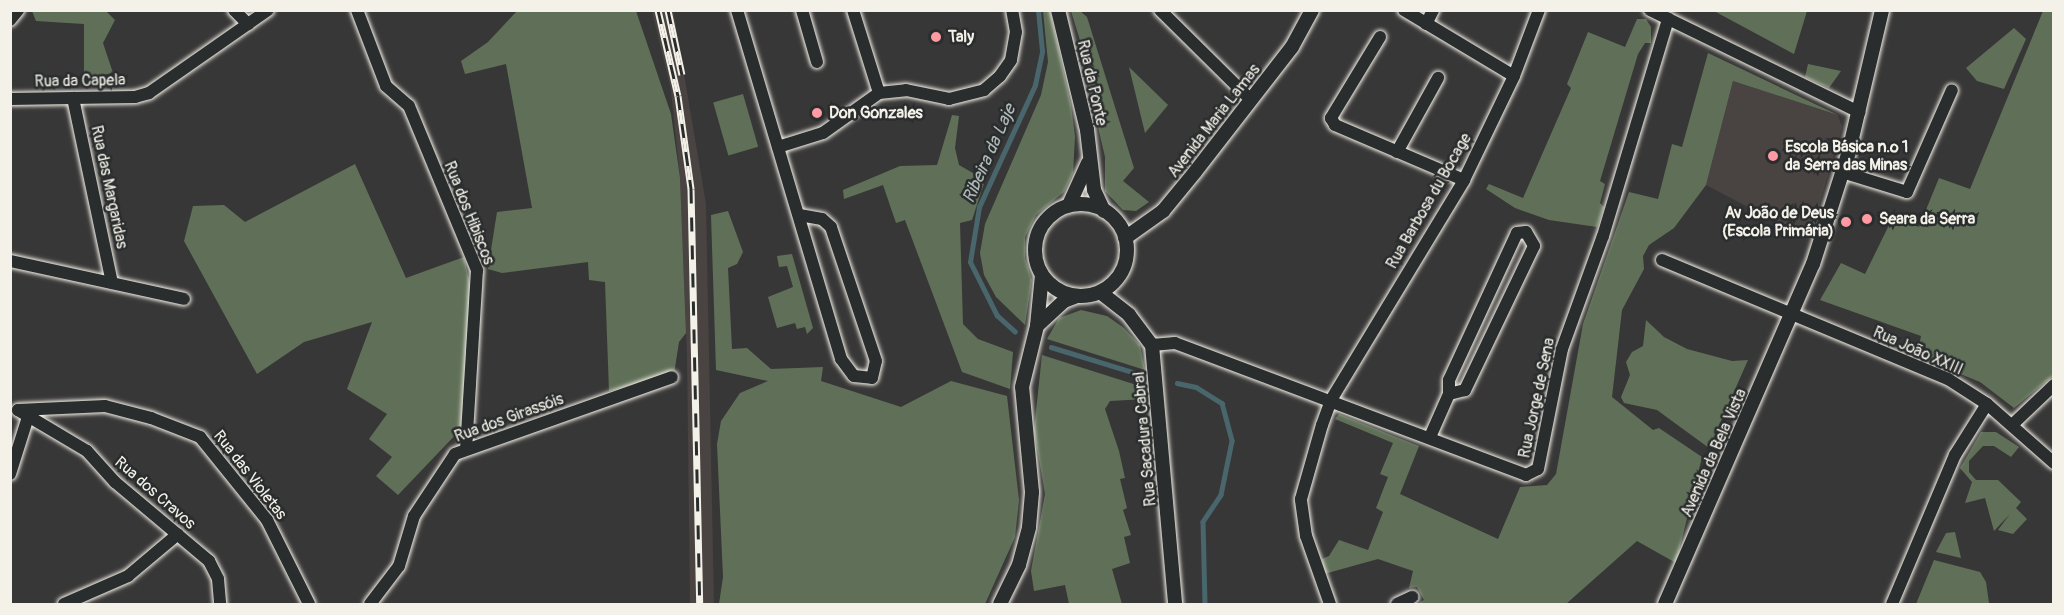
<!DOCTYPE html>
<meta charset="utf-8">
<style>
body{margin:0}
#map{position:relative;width:2064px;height:615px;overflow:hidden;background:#383737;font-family:Pangolin,sans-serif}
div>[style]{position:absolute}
.built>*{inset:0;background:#494342}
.green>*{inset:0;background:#607058;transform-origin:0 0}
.stream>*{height:4.5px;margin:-2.25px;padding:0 2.25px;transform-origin:2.25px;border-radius:2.25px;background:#49666d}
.roads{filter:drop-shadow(0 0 2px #f4f1e8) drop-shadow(0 0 2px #f4f1e8)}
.minor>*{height:12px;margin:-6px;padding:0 6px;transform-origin:6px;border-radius:6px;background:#2a2d2e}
.tertiary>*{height:14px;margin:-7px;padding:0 7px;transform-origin:7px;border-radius:7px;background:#2a2d2e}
.tertiary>.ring{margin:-7px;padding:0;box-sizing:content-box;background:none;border:14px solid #2a2d2e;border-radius:50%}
.rail>*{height:7px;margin-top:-3.5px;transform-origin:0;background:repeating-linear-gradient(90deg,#2a2d2e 0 14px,#f4f1e8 0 28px);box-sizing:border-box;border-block:2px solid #f4f1e8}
.dots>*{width:16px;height:16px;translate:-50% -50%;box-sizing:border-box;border:3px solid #2a2d2e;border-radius:50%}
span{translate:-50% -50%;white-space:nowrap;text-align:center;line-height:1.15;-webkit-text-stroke:5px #2a2d2e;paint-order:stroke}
.poi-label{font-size:16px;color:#f4f1e8;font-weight:700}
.left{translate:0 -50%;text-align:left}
.right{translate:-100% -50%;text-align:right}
.street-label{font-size:16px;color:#f4f1e8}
.water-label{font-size:18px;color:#b0b9b7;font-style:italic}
.frame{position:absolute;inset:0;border:12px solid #f4f1e8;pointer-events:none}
</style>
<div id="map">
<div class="built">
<div style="clip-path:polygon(652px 11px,673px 11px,674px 15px,706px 204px,714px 604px,690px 604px,687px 355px,680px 178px,671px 90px)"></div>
<div style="clip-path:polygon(1733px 81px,1838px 115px,1842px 127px,1809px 239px,1706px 185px)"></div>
</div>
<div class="green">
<div style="clip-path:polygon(32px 11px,106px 11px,115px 20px,103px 43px,113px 73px,84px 78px,84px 24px,36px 21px)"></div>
<div style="clip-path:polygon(517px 11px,636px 11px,671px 114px,680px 178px,686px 333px,679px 342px,674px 374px,609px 391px,605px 282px,589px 280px,588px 262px,502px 273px,488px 269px,497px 212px,532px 208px,506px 64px,465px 74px,461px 61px,488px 42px)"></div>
<div style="clip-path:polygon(1043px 11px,1050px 11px,1071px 105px,1075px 137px,1073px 173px,1064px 192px,1036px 215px,1025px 237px,1025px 258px,1032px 280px,1025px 325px,996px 297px,984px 275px,980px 253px,985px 224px,1041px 95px,1048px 62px)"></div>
<div style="clip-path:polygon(1071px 11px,1080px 11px,1087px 17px,1134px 168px,1123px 181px,1149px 202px,1136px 211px,1123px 210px,1105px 191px,1105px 157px,1088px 83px,1091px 76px)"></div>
<div style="clip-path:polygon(1714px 11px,1743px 12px,1807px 11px,1794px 54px)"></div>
<div style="clip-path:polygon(2043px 11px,2054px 11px,2053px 376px,2014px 408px,1980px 382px,1917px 356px,1921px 336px,1820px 300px,1841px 263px,1865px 274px,1893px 217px,1919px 227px,1939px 178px,1970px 189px)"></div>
<div style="clip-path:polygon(1637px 19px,1646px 19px,1651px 27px,1651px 43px,1645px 43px,1638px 54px,1600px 181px,1605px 184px,1600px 203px,1604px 207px,1597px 227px,1549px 220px,1515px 208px,1486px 189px,1489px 184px,1523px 198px,1571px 88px,1567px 84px,1588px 32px,1625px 47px)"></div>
<div style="clip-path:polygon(2014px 28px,2026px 39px,2004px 89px,1977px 81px,1966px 68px)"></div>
<div style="clip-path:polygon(1708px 53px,1838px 115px,1733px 81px,1706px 185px,1674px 228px,1649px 245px,1643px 256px,1644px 269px,1622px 310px,1612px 397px,1653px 430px,1659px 428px,1702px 457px,1676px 563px,1637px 541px,1566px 604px,1417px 604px,1424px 600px,1417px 587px,1409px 588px,1413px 571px,1378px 559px,1324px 574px,1322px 559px,1329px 556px,1339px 540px,1368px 550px,1383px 512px,1376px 508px,1388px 477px,1380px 474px,1393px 443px,1335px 419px,1339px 414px,1419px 446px,1400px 494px,1498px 539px,1520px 487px,1547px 485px,1556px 474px,1583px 324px,1629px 192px,1658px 199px,1672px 144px,1682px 147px)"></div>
<div style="clip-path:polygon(1808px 64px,1841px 71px,1829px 88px,1805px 77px)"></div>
<div style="clip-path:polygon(1129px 67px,1168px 105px,1145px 133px)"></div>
<div style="left:743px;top:94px;width:55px;height:31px;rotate:74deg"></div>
<div style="clip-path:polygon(952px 115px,959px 116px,955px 148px,959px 165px,985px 180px,972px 220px,960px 223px,963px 324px,978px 339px,1013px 352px,1010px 389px,962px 372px,905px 220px,896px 223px,883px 185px,844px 199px,843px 190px,900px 166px,937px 165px)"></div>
<div style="clip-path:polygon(355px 164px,406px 278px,464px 257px,472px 293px,462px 428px,398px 495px,376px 476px,392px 457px,369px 439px,387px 414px,347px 389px,372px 322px,304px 342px,257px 374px,184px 241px,193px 206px,224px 205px,245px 222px)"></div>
<div style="clip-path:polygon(728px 211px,743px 252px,737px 264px,728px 268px,732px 349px,747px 348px,771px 369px,823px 367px,821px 381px,901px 407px,951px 381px,1007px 396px,1019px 500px,1015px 537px,985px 604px,719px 604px,723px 577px,717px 444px,721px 421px,740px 393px,768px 381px,716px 370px,711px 215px)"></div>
<div style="clip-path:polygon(792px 254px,813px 328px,807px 334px,805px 327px,797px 329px,795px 323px,777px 328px,768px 297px,793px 287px,787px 266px,779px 267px,777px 256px)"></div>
<div style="clip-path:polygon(1081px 310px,1107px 316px,1124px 328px,1140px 345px,1145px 370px,1047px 339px,1059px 318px)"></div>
<div style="clip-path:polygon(1646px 320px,1664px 337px,1687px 349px,1732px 361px,1748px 360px,1709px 448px,1657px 410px,1624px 403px,1621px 397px,1630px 375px,1626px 362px,1632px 352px,1643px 346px)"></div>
<div style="clip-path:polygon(1042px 355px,1146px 388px,1146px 399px,1110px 401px,1105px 409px,1119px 451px,1125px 478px,1120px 479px,1127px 508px,1123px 510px,1131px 535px,1124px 537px,1130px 563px,1112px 569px,1122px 604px,1069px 604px,1065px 585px,1034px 591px,1031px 571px,1045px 494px,1034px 430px)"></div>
<div style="clip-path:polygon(1981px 432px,1996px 432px,2019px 447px,2011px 457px,1994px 446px,1983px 446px,1969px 461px,1969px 472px,1976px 480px,1998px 480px,2021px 502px,2016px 508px,2027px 519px,2013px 534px,1998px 530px,2010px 514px,1994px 531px,1985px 498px,1965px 503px,1972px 482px,1960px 468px)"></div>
<div style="clip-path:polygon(1955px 532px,1961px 558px,1936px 552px,1946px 533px)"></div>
<div style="clip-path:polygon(1934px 560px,1980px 572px,1986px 582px,1989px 603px,1916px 604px)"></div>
</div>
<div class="stream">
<div style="left:1015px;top:332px;width:24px;rotate:-138deg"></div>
<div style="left:997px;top:316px;width:60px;rotate:-116.6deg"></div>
<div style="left:970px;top:262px;width:56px;rotate:-80.7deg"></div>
<div style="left:979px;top:207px;width:134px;rotate:-65.3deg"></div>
<div style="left:1035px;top:85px;width:35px;rotate:-78deg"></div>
<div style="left:1042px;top:51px;width:41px;rotate:-95.6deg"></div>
<div style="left:1051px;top:347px;width:92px;rotate:17.1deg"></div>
<div style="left:1177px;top:383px;width:19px;rotate:12deg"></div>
<div style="left:1196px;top:387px;width:31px;rotate:32deg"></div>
<div style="left:1222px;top:403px;width:39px;rotate:75deg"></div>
<div style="left:1232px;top:441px;width:55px;rotate:101.5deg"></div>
<div style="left:1221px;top:495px;width:32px;rotate:124deg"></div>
<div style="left:1203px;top:522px;width:82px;rotate:88.6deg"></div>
</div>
<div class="roads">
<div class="minor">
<div style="left:234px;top:10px;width:20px;rotate:45deg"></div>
<div style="left:357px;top:10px;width:81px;rotate:69.1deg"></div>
<div style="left:386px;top:86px;width:30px;rotate:41deg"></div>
<div style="left:409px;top:106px;width:178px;rotate:67.5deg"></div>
<div style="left:477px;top:270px;width:178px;rotate:93.5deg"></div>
<div style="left:737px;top:10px;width:364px;rotate:73.4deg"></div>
<div style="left:841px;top:359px;width:21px;rotate:53deg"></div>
<div style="left:854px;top:376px;width:18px;rotate:6deg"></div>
<div style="left:872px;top:378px;width:17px;rotate:-77deg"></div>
<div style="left:876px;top:361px;width:141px;rotate:-108.6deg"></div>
<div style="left:831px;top:227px;width:12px;rotate:-138deg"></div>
<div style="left:822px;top:219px;width:23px;rotate:-170deg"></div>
<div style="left:802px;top:10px;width:54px;rotate:73.9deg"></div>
<div style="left:853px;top:10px;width:87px;rotate:72.6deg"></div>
<div style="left:1160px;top:10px;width:128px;rotate:44.7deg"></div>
<div style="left:1404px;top:10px;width:128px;rotate:31deg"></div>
<div style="left:1650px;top:10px;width:233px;rotate:26deg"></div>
<div style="left:10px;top:20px;width:13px;rotate:-51deg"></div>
<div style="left:1426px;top:24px;width:16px;rotate:-63deg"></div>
<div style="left:1380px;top:37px;width:95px;rotate:121.2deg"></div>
<div style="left:1331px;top:118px;width:8px;rotate:60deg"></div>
<div style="left:1335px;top:125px;width:140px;rotate:23.1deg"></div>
<div style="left:73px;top:98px;width:189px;rotate:78.1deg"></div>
<div style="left:10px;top:99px;width:125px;rotate:-0.9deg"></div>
<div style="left:135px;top:97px;width:15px;rotate:-16deg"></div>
<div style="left:149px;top:93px;width:145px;rotate:-34.9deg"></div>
<div style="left:778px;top:147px;width:47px;rotate:-17.3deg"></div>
<div style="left:823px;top:133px;width:69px;rotate:-35.5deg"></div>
<div style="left:879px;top:93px;width:27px;rotate:-6deg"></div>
<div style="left:906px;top:90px;width:44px;rotate:11.8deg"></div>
<div style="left:949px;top:99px;width:36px;rotate:-14deg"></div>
<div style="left:984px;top:90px;width:21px;rotate:-41deg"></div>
<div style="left:1000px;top:76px;width:19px;rotate:-55deg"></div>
<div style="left:1011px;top:60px;width:28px;rotate:-80deg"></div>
<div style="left:1016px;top:32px;width:22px;rotate:-100deg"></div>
<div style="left:1397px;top:152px;width:85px;rotate:-61deg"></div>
<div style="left:1842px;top:172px;width:68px;rotate:17.1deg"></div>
<div style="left:1907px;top:192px;width:111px;rotate:-66.2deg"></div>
<div style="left:1662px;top:260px;width:310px;rotate:22.6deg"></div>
<div style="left:1948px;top:379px;width:46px;rotate:32.7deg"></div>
<div style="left:1987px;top:404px;width:89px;rotate:41.4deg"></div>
<div style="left:10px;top:261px;width:178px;rotate:12.3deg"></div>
<div style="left:1152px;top:345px;width:23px;rotate:-5deg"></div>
<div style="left:1175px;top:343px;width:375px;rotate:20.6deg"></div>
<div style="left:1526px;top:475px;width:13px;rotate:-27deg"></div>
<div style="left:1538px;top:469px;width:122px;rotate:-78.7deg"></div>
<div style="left:1562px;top:349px;width:120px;rotate:-70.1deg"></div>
<div style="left:1603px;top:236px;width:227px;rotate:-73.3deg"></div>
<div style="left:18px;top:410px;width:87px;rotate:-2.6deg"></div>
<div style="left:105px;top:406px;width:48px;rotate:14.6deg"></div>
<div style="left:151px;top:418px;width:53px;rotate:21.2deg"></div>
<div style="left:200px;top:437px;width:107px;rotate:51.1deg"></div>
<div style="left:267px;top:520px;width:94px;rotate:63.4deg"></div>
<div style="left:18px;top:410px;width:80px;rotate:30.7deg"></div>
<div style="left:87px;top:451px;width:42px;rotate:47.9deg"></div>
<div style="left:115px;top:482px;width:123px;rotate:40deg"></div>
<div style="left:209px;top:561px;width:20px;rotate:63deg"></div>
<div style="left:218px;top:579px;width:25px;rotate:85deg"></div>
<div style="left:2012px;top:425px;width:58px;rotate:-43.6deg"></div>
<div style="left:1430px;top:437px;width:47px;rotate:-66.2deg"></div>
<div style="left:1449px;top:394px;width:14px;rotate:-90deg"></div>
<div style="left:1449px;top:380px;width:162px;rotate:-65.2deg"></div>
<div style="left:1517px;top:233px;width:9px;rotate:-6deg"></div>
<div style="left:1526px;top:232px;width:16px;rotate:60deg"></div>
<div style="left:1534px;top:246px;width:160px;rotate:115.6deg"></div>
<div style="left:1465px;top:390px;width:16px;rotate:166deg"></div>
<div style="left:10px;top:474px;width:60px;rotate:-72.5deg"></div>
<div style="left:64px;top:604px;width:70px;rotate:-23.6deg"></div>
<div style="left:128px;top:576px;width:65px;rotate:-40deg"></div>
<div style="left:370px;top:604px;width:48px;rotate:-52.7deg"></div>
<div style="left:399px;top:566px;width:52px;rotate:-73.3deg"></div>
<div style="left:414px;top:516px;width:74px;rotate:-56.5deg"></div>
<div style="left:455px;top:454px;width:230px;rotate:-19.5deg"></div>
<div style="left:1330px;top:604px;width:72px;rotate:-109.4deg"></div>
<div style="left:1306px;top:536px;width:37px;rotate:-98deg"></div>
<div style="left:1301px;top:499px;width:77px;rotate:-74.2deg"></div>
<div style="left:1322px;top:425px;width:27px;rotate:-70deg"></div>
<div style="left:1331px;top:400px;width:257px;rotate:-58.8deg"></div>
<div style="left:1464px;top:180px;width:115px;rotate:-64.3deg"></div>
<div style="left:1514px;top:76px;width:71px;rotate:-69.3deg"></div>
<div style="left:1397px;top:604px;width:17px;rotate:-25deg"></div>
<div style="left:1892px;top:604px;width:162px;rotate:-67.1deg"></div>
<div style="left:1955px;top:455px;width:60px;rotate:-57.9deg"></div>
</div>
<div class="tertiary">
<div style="left:1058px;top:10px;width:123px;rotate:76.4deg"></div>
<div style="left:1087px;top:130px;width:60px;rotate:83.3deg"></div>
<div style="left:1094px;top:190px;width:23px;rotate:65deg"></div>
<div class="ring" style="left:1035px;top:204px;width:78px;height:78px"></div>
<div style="left:1069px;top:205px;width:46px;rotate:-65.7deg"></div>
<div style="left:1125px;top:238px;width:47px;rotate:-35.4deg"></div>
<div style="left:1163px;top:211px;width:50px;rotate:-50.6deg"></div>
<div style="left:1195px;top:172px;width:158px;rotate:-52.2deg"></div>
<div style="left:1292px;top:47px;width:42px;rotate:-61.6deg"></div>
<div style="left:1100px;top:292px;width:37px;rotate:38deg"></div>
<div style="left:1129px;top:315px;width:38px;rotate:53deg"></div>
<div style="left:1152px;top:345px;width:260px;rotate:84.9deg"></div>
<div style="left:1037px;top:326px;width:37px;rotate:-43deg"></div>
<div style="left:1064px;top:301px;width:14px;rotate:-21deg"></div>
<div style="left:1000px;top:604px;width:43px;rotate:-64deg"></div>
<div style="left:1019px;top:565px;width:39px;rotate:-75deg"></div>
<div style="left:1029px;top:527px;width:35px;rotate:-85deg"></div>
<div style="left:1032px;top:492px;width:105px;rotate:-95.4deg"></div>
<div style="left:1022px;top:387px;width:63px;rotate:-76.2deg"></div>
<div style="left:1037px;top:326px;width:51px;rotate:-84.4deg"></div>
<div style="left:1665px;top:604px;width:371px;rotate:-66.5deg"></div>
<div style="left:1813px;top:264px;width:119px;rotate:-72.3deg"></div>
<div style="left:1849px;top:151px;width:145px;rotate:-76.8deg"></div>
</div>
</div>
<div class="rail">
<div style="left:658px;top:10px;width:88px;rotate:76.9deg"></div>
<div style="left:678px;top:96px;width:94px;rotate:82deg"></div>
<div style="left:691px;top:189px;width:415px;rotate:88.8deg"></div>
<div style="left:668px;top:10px;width:66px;rotate:77.8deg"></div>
</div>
<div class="dots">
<div style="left:936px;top:37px;background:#ff9aa2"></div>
<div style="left:817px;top:113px;background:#ff9aa2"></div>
<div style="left:1773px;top:156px;background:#ff9aa2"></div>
<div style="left:1867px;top:219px;background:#ff9aa2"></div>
<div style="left:1846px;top:222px;background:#ff9aa2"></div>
</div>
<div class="poi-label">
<span class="left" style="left:948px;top:37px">Taly</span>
<span class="left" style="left:829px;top:113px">Don Gonzales</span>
<span class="left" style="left:1785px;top:156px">Escola Básica n.º 1<br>da Serra das Minas</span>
<span class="right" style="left:1834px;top:222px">Av João de Deus<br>(Escola Primária)</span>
<span class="left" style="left:1879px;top:219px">Seara da Serra</span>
</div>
<div class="street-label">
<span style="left:80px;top:81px;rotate:-1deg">Rua da Capela</span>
<span style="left:1092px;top:83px;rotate:77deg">Rua da Ponte</span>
<span style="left:1214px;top:121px;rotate:-52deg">Avenida Maria Lamas</span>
<span style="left:109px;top:187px;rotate:78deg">Rua das Margaridas</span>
<span style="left:1429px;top:201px;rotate:-60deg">Rua Barbosa du Bocage</span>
<span style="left:469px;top:213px;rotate:68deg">Rua dos Hibiscos</span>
<span style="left:1918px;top:351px;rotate:24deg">Rua João XXIII</span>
<span style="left:1537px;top:398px;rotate:-78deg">Rua Jorge de Sena</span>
<span style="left:509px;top:418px;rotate:-20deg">Rua dos Girassóis</span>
<span style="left:1145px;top:439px;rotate:-95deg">Rua Sacadura Cabral</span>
<span style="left:1714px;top:453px;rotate:-66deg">Avenida da Bela Vista</span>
<span style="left:250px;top:475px;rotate:52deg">Rua das Violetas</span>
<span style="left:155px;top:493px;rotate:41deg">Rua dos Cravos</span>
</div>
<div class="water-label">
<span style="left:990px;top:154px;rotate:-66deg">Ribeira da Laje</span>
</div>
<div class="frame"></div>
</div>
